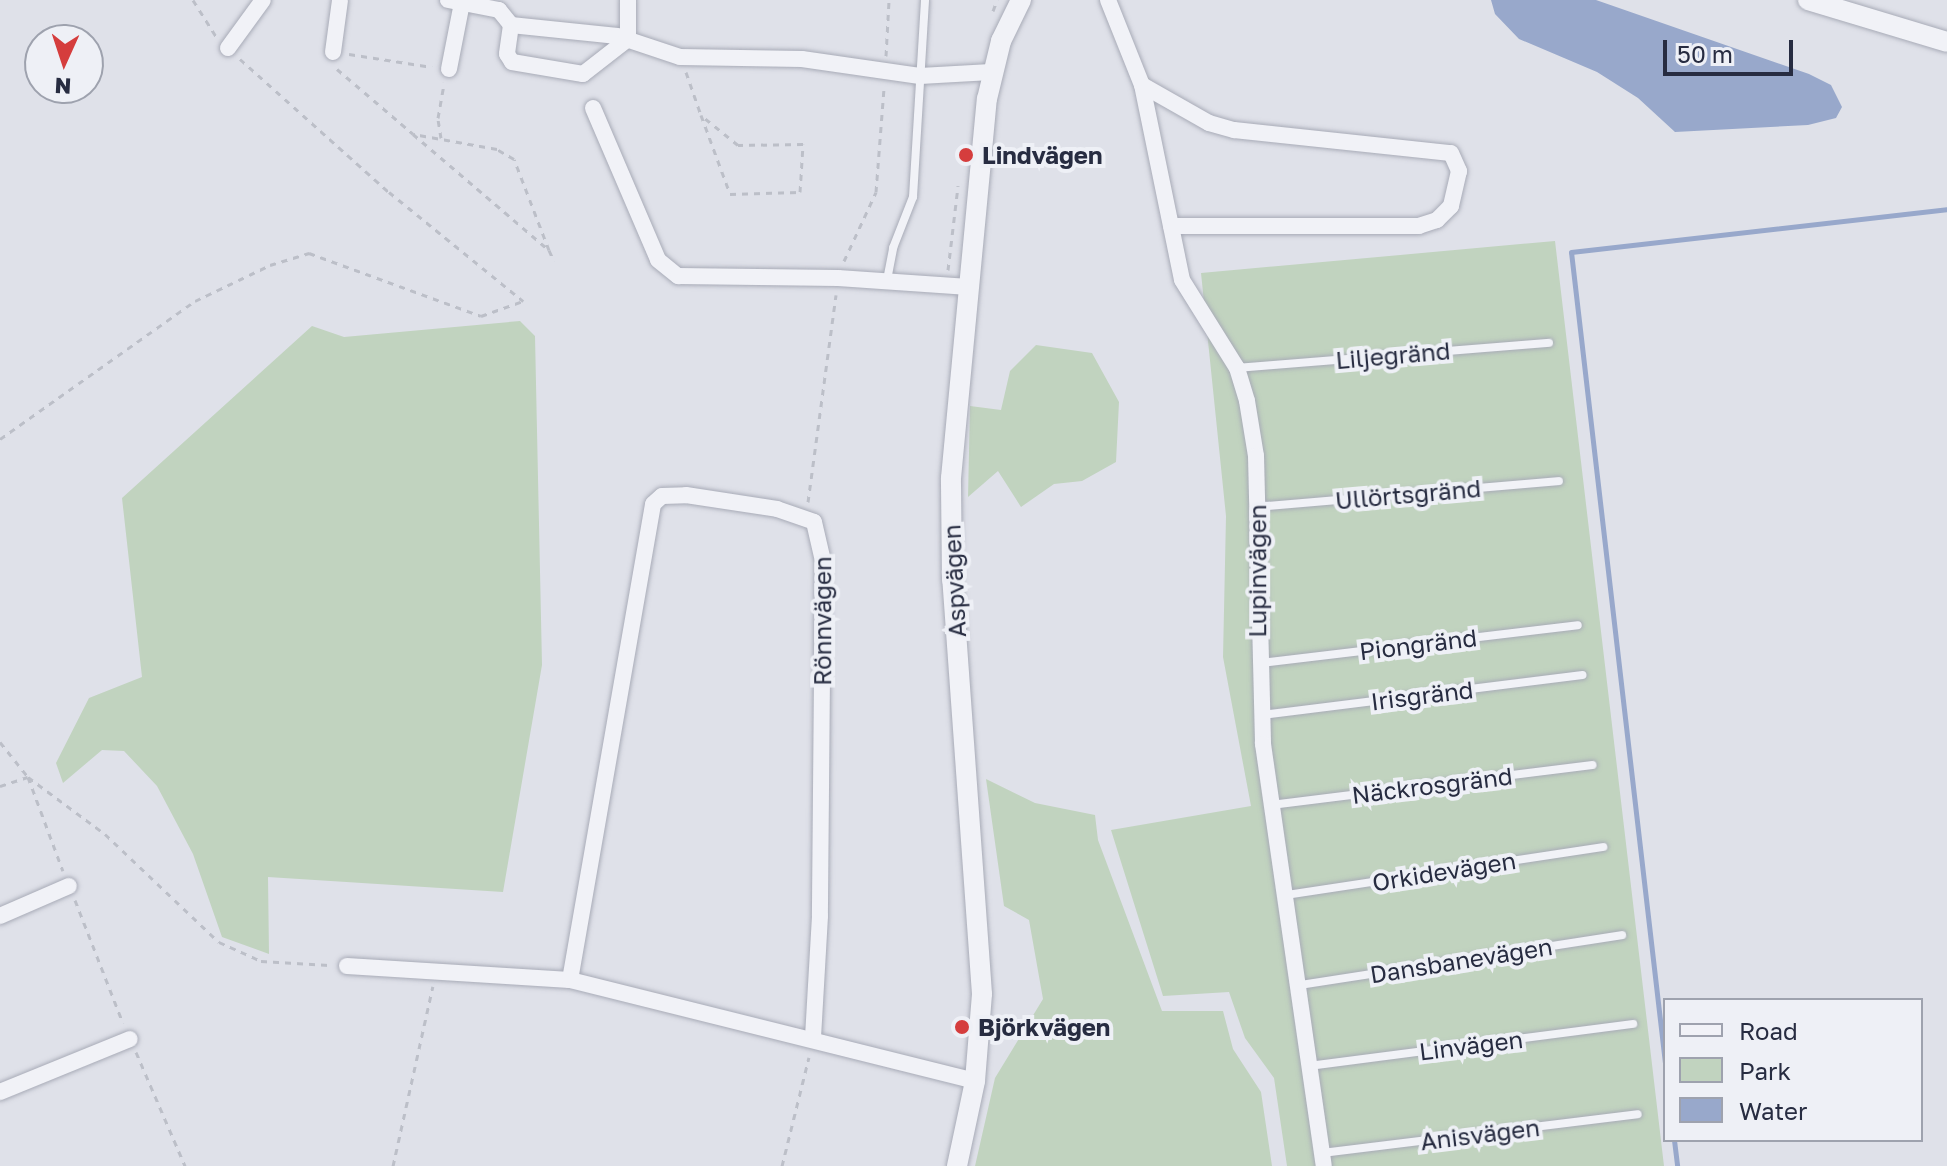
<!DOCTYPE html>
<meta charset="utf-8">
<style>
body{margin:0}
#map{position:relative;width:1947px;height:1166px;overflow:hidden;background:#dfe1e9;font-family:"Golos Text",sans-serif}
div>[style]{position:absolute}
.green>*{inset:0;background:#c1d3bf}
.water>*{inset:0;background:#98a8cb}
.stream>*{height:5px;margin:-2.5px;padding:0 2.5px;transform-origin:2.5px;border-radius:2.5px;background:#98a8cb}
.path>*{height:3px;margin-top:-1.5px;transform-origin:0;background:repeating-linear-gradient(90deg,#bcbfc8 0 6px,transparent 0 12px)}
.roads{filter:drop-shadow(0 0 2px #a8abb7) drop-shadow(0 0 2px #a8abb7)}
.service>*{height:8px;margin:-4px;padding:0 4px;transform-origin:4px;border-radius:4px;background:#f1f2f7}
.minor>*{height:16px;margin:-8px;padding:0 8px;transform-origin:8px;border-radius:8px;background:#f1f2f7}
.tertiary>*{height:20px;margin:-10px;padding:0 10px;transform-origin:10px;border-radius:10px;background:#f1f2f7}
.dots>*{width:22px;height:22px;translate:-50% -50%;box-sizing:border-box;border:4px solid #eef0f6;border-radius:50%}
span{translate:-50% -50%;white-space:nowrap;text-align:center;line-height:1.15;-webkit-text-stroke:8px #eef0f6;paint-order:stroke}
.poi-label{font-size:24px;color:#272c41;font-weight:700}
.left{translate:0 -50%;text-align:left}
.street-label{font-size:24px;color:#272c41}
.legend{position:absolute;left:1663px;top:998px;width:260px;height:144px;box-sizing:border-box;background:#eef0f6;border:2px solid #9ea2ae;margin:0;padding:10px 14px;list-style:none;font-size:24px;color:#272c41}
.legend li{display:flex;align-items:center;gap:16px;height:40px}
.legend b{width:40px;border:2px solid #9ea2ae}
.north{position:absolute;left:24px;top:24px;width:80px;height:80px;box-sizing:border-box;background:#eef0f6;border:2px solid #9ea2ae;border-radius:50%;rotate:183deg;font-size:22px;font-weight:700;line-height:32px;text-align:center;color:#272c41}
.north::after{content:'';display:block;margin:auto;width:28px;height:36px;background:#d53d3d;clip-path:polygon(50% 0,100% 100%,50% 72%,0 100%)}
.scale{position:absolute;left:1663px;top:40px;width:130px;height:36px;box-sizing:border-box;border:4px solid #272c41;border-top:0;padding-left:10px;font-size:24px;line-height:28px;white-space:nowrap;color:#272c41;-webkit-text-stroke:6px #eef0f6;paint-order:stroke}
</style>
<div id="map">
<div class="green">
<div style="clip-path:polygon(1555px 241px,1664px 1166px,1287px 1166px,1274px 1078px,1245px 1038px,1229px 992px,1163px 996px,1111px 830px,1251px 806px,1223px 657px,1226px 516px,1201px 273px)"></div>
<div style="clip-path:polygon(520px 321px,535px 336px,542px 665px,503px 892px,268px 877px,269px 954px,222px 937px,193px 854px,157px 786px,124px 751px,102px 750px,63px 783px,56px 763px,89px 698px,142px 677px,122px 498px,312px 326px,344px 337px)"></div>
<div style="clip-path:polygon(1036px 345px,1092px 353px,1119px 402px,1116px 462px,1082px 481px,1054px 484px,1021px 507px,998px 471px,968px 497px,970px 406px,1001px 410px,1010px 371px)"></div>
<div style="clip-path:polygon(986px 779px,1035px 803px,1095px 815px,1098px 840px,1162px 1011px,1223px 1011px,1233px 1049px,1261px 1092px,1272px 1166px,975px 1166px,995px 1078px,1043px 999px,1029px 920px,1004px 906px)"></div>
</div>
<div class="water">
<div style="clip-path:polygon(1596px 0,1809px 74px,1831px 85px,1842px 107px,1836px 118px,1808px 125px,1675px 132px,1638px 98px,1597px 72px,1519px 39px,1495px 14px,1491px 0)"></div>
</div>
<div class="stream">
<div style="left:1665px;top:1063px;width:816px;rotate:-96.61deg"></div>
<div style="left:1571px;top:252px;width:378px;rotate:-6.5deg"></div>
<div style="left:1674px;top:1140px;width:26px;rotate:83deg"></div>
</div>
<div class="path">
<div style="left:193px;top:0;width:45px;rotate:57.7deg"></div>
<div style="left:993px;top:11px;width:12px;rotate:-70deg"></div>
<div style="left:349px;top:54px;width:84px;rotate:8.9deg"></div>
<div style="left:886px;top:56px;width:56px;rotate:-86.9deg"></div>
<div style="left:240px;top:59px;width:200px;rotate:41.8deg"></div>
<div style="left:389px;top:192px;width:173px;rotate:39.1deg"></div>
<div style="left:337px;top:69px;width:100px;rotate:40.5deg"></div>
<div style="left:686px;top:72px;width:46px;rotate:70.8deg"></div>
<div style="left:701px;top:115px;width:84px;rotate:69.8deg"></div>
<div style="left:730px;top:194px;width:70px;rotate:-1.6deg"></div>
<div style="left:800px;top:192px;width:48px;rotate:-86.4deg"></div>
<div style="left:803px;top:144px;width:65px;rotate:179.1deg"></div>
<div style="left:738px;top:145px;width:48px;rotate:-141deg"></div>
<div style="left:441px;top:138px;width:20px;rotate:-99deg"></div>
<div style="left:438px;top:118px;width:36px;rotate:-80deg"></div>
<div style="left:549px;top:250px;width:97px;rotate:-111deg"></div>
<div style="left:514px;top:159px;width:20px;rotate:-150deg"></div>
<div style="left:497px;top:149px;width:85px;rotate:-169.9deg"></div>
<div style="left:413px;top:134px;width:179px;rotate:40.5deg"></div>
<div style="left:549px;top:250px;width:12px;rotate:66deg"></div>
<div style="left:844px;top:261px;width:76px;rotate:-65.1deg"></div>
<div style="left:876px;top:192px;width:104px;rotate:-85.6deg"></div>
<div style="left:948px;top:270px;width:85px;rotate:-83.2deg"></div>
<div style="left:0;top:439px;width:239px;rotate:-35.3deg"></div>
<div style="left:195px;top:301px;width:83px;rotate:-25.6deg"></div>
<div style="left:270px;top:265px;width:41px;rotate:-17.1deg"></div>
<div style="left:309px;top:253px;width:183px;rotate:20.1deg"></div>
<div style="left:481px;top:316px;width:45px;rotate:-19.7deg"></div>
<div style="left:808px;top:502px;width:209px;rotate:-82.3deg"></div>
<div style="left:0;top:742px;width:45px;rotate:51.3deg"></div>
<div style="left:28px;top:777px;width:96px;rotate:36.5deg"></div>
<div style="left:105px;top:834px;width:157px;rotate:43.5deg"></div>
<div style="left:219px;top:942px;width:46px;rotate:24.3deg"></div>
<div style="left:261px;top:961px;width:68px;rotate:3.4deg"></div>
<div style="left:0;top:786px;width:29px;rotate:-18deg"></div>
<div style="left:28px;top:777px;width:100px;rotate:69.6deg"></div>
<div style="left:75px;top:900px;width:132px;rotate:68.7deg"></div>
<div style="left:136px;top:1052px;width:124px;rotate:66.7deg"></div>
<div style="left:393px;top:1166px;width:184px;rotate:-77.5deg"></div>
<div style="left:782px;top:1166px;width:112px;rotate:-76.1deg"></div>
</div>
<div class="roads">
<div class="service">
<div style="left:887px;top:280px;width:33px;rotate:-79deg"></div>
<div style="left:893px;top:248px;width:55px;rotate:-68.6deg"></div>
<div style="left:913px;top:197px;width:197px;rotate:-86.5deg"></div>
<div style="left:1237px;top:368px;width:313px;rotate:-4.6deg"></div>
<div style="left:1257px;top:507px;width:303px;rotate:-4.9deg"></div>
<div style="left:1261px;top:663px;width:319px;rotate:-6.8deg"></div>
<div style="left:1262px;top:715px;width:323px;rotate:-7.1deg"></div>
<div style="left:1271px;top:805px;width:324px;rotate:-7.1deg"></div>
<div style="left:1286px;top:895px;width:321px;rotate:-8.6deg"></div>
<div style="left:1300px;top:985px;width:326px;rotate:-8.8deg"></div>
<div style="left:1309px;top:1066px;width:327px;rotate:-7.4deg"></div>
<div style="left:1322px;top:1153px;width:318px;rotate:-7deg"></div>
</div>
<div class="minor">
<div style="left:448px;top:0;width:52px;rotate:11.1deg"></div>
<div style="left:499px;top:10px;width:19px;rotate:51deg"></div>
<div style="left:511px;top:25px;width:107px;rotate:5.9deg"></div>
<div style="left:617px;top:36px;width:66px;rotate:18.4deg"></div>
<div style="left:680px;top:57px;width:122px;rotate:0.9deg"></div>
<div style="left:802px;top:59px;width:119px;rotate:8.2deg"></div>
<div style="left:920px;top:76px;width:71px;rotate:-3.2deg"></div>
<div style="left:1108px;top:0;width:92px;rotate:68.2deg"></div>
<div style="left:1142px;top:85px;width:199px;rotate:78.4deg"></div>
<div style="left:1182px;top:280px;width:104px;rotate:58deg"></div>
<div style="left:1237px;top:368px;width:34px;rotate:73deg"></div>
<div style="left:1247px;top:401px;width:56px;rotate:80.7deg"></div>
<div style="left:1256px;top:456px;width:288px;rotate:88.6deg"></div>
<div style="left:1263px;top:744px;width:426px;rotate:81.8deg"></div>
<div style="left:511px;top:25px;width:29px;rotate:98deg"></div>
<div style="left:507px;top:54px;width:9px;rotate:58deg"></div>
<div style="left:512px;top:62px;width:72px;rotate:9.6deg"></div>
<div style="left:583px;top:74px;width:57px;rotate:-37.9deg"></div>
<div style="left:628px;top:39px;width:39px;rotate:-90deg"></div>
<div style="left:228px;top:48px;width:59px;rotate:-53.9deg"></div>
<div style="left:333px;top:52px;width:52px;rotate:-82.3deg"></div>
<div style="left:449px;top:69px;width:67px;rotate:-78.9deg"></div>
<div style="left:1142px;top:85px;width:77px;rotate:29.6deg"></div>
<div style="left:1209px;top:123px;width:26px;rotate:16deg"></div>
<div style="left:1234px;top:130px;width:218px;rotate:6.1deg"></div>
<div style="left:1451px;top:153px;width:20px;rotate:66deg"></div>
<div style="left:1459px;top:171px;width:36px;rotate:103deg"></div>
<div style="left:1451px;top:206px;width:20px;rotate:135deg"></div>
<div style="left:1437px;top:220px;width:19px;rotate:162deg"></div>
<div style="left:1419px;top:226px;width:248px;rotate:180deg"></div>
<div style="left:593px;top:108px;width:165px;rotate:66.8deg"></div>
<div style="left:658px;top:260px;width:26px;rotate:39deg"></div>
<div style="left:678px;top:276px;width:160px;rotate:0.7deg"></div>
<div style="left:838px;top:278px;width:131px;rotate:3.9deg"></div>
<div style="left:0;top:916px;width:75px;rotate:-23.5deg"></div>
<div style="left:347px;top:966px;width:223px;rotate:3.6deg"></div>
<div style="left:570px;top:980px;width:417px;rotate:14deg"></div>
<div style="left:570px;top:980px;width:483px;rotate:-80.1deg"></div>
<div style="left:653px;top:504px;width:12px;rotate:-42deg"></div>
<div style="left:662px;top:496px;width:24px;rotate:-2deg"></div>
<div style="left:686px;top:495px;width:92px;rotate:8.7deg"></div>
<div style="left:777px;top:509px;width:39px;rotate:19deg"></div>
<div style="left:814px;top:522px;width:40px;rotate:77deg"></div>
<div style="left:823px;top:561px;width:355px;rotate:90.5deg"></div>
<div style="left:820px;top:916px;width:122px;rotate:93.3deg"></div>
<div style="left:0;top:1092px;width:140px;rotate:-22.2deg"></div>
</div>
<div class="tertiary">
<div style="left:1808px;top:0;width:145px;rotate:16.8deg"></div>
<div style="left:957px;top:1166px;width:87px;rotate:-78deg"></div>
<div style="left:975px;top:1081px;width:87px;rotate:-85.4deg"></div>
<div style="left:982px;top:994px;width:415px;rotate:-94.1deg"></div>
<div style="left:952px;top:580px;width:102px;rotate:-90.6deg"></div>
<div style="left:951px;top:478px;width:381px;rotate:-84.6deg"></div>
<div style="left:987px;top:99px;width:60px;rotate:-76.4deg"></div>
<div style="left:1001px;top:41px;width:46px;rotate:-64deg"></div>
</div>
</div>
<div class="dots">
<div style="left:966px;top:155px;background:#d53d3d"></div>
<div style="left:962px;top:1027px;background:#d53d3d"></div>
</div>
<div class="poi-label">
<span class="left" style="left:982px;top:155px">Lindvägen</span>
<span class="left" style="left:978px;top:1027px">Björkvägen</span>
</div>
<div class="street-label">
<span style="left:1393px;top:355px;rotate:-5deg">Liljegränd</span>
<span style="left:1408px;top:494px;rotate:-5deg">Ullörtsgränd</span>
<span style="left:1257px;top:571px;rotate:-90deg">Lupinvägen</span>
<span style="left:954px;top:581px;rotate:-93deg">Aspvägen</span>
<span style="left:822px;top:621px;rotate:-90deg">Rönnvägen</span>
<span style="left:1418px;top:644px;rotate:-7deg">Piongränd</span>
<span style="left:1422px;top:695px;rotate:-7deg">Irisgränd</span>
<span style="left:1432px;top:785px;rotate:-7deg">Näckrosgränd</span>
<span style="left:1444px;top:871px;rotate:-9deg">Orkidevägen</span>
<span style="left:1461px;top:960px;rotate:-9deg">Dansbanevägen</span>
<span style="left:1471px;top:1045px;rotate:-7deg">Linvägen</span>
<span style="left:1480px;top:1134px;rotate:-7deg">Anisvägen</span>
</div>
<ul class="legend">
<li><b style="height:10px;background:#f1f2f7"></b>Road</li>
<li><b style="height:22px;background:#c1d3bf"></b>Park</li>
<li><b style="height:22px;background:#98a8cb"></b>Water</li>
</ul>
<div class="north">N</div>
<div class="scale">50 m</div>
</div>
